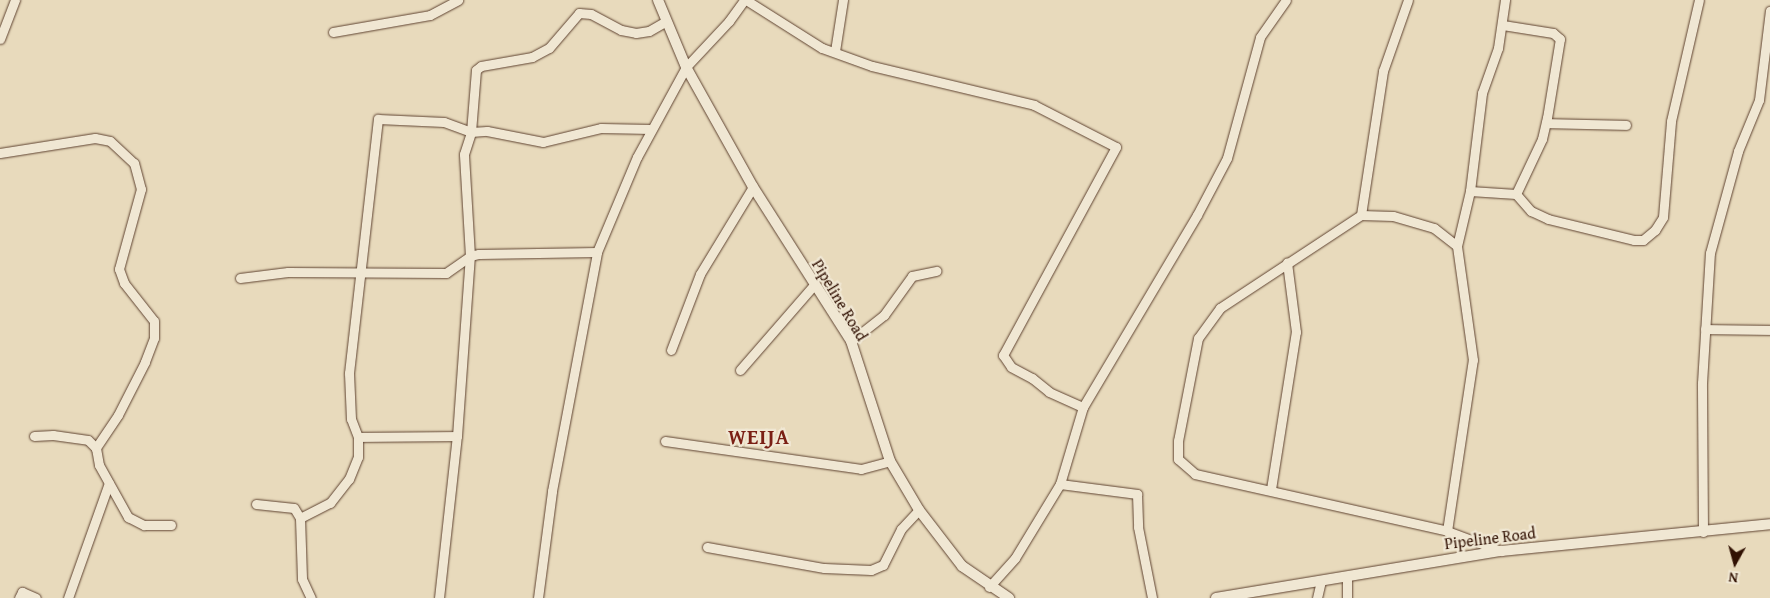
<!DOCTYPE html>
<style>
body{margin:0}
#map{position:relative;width:1770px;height:598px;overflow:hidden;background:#e8dabc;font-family:"Gentium Book Plus",serif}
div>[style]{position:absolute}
.roads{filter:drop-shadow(0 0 1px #5f4331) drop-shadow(0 0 1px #5f4331)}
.minor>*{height:9px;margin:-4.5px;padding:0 4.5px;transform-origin:4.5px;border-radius:4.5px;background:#f0e7d3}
.tertiary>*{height:10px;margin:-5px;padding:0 5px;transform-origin:5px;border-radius:5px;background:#f0e7d3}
span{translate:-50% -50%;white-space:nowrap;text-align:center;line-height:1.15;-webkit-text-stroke:4.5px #f0e7d3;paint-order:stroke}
.street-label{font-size:16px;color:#311103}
.district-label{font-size:21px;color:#7a1f14;font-weight:700;letter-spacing:1px}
.north{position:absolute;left:1710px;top:538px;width:50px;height:50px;-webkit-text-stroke:4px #f0e7d3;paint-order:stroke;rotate:187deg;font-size:14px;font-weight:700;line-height:20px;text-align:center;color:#311103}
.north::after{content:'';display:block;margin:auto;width:18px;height:22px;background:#311103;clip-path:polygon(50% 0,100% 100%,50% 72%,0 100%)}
</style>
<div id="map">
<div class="roads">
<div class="minor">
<div style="left:746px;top:0;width:90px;rotate:32.3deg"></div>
<div style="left:822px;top:48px;width:53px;rotate:19.8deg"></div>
<div style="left:872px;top:66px;width:167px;rotate:13.5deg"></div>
<div style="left:1034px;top:105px;width:92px;rotate:27.1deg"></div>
<div style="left:1116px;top:147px;width:237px;rotate:118.5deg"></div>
<div style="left:1003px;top:355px;width:14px;rotate:56deg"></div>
<div style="left:1011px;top:367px;width:24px;rotate:28deg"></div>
<div style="left:1032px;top:378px;width:22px;rotate:39deg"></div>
<div style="left:1049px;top:392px;width:37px;rotate:24deg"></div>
<div style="left:333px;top:32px;width:98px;rotate:-9.9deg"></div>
<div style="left:430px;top:15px;width:32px;rotate:-28deg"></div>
<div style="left:0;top:39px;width:42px;rotate:-69deg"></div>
<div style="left:835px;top:51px;width:52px;rotate:-81.1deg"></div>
<div style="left:1546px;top:123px;width:80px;rotate:1.4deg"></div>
<div style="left:0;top:153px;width:96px;rotate:-9deg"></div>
<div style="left:95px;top:138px;width:15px;rotate:11deg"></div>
<div style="left:110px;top:141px;width:33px;rotate:43deg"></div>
<div style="left:134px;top:163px;width:27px;rotate:75deg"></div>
<div style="left:141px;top:189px;width:83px;rotate:105.4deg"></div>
<div style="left:119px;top:269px;width:15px;rotate:70deg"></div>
<div style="left:124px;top:283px;width:48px;rotate:51.7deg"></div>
<div style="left:154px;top:321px;width:17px;rotate:90deg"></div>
<div style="left:154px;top:338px;width:26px;rotate:111deg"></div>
<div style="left:145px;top:362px;width:59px;rotate:117deg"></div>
<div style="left:118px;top:415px;width:40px;rotate:124deg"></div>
<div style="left:1470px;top:191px;width:46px;rotate:3.7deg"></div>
<div style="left:1516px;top:194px;width:61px;rotate:-64.7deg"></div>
<div style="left:1542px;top:139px;width:22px;rotate:-77deg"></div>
<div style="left:1547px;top:118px;width:80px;rotate:-80.7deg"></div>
<div style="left:1560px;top:39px;width:9px;rotate:-139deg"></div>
<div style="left:1553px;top:33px;width:51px;rotate:-170.9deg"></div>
<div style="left:1516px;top:194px;width:23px;rotate:49deg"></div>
<div style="left:1531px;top:211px;width:19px;rotate:25deg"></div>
<div style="left:1548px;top:219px;width:89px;rotate:13.7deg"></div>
<div style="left:1634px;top:240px;width:9px"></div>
<div style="left:1643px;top:240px;width:16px;rotate:-40deg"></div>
<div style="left:1655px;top:230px;width:15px;rotate:-58deg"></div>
<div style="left:1663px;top:217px;width:96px;rotate:-85.2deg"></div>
<div style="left:1671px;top:121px;width:124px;rotate:-77deg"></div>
<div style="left:1361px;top:215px;width:146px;rotate:-81.3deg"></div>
<div style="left:1383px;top:71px;width:75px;rotate:-70.6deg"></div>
<div style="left:1457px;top:246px;width:29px;rotate:-142deg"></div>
<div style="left:1434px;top:228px;width:43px;rotate:-163.7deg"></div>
<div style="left:1393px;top:216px;width:32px;rotate:-178deg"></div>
<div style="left:1361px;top:215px;width:169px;rotate:146.6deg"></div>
<div style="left:1220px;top:308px;width:37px;rotate:126deg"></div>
<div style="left:1198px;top:338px;width:105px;rotate:101deg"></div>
<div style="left:1178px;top:441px;width:18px;rotate:90deg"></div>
<div style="left:1178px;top:459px;width:23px;rotate:41deg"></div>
<div style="left:1195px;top:474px;width:258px;rotate:12.7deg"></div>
<div style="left:1447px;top:531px;width:58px;rotate:20.3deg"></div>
<div style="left:240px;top:278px;width:48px;rotate:-7.1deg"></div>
<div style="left:288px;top:272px;width:158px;rotate:0.4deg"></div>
<div style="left:446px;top:273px;width:29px;rotate:-35deg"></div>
<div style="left:470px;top:256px;width:9px;rotate:-13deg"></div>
<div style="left:479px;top:254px;width:118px;rotate:-1deg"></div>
<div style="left:1705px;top:329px;width:65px;rotate:0.9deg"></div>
<div style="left:851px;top:341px;width:42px;rotate:-38.2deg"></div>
<div style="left:884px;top:315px;width:48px;rotate:-54.3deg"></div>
<div style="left:912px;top:276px;width:25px;rotate:-12deg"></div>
<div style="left:671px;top:350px;width:81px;rotate:-69.1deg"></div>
<div style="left:700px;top:274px;width:102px;rotate:-58.7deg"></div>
<div style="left:740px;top:370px;width:113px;rotate:-49deg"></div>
<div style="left:34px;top:436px;width:19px;rotate:-3deg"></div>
<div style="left:53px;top:435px;width:35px;rotate:8deg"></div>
<div style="left:88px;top:440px;width:11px;rotate:45deg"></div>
<div style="left:96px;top:448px;width:17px;rotate:80deg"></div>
<div style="left:99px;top:465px;width:60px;rotate:60.9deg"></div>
<div style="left:128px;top:517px;width:18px;rotate:27deg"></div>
<div style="left:144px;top:525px;width:27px"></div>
<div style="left:358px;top:437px;width:99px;rotate:-0.6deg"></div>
<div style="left:665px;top:441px;width:198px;rotate:8.1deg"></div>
<div style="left:861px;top:469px;width:30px;rotate:-15deg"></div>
<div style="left:1060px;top:484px;width:78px;rotate:7.4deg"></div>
<div style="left:1137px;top:494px;width:33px;rotate:88deg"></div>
<div style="left:1138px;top:527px;width:72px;rotate:78.8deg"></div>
<div style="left:1271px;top:489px;width:159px;rotate:-81deg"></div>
<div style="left:1296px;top:332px;width:70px;rotate:-97.4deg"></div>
<div style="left:256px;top:504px;width:38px;rotate:6deg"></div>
<div style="left:294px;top:508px;width:12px;rotate:59deg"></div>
<div style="left:300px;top:518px;width:61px;rotate:88.1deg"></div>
<div style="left:302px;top:579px;width:21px;rotate:65deg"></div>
<div style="left:300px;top:518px;width:34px;rotate:-27deg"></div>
<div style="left:330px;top:503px;width:31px;rotate:-52deg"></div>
<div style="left:349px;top:479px;width:24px;rotate:-68deg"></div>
<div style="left:358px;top:457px;width:20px;rotate:-90deg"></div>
<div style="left:358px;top:437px;width:19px;rotate:-111deg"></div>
<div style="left:351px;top:419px;width:46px;rotate:-92.5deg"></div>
<div style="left:349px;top:373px;width:256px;rotate:-83.5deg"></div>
<div style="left:378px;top:119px;width:66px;rotate:2.6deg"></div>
<div style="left:444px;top:122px;width:29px;rotate:20deg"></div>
<div style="left:471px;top:132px;width:16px;rotate:-4deg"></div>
<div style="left:487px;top:131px;width:57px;rotate:11.1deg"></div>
<div style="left:543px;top:142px;width:60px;rotate:-13.6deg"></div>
<div style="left:601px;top:128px;width:50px;rotate:1.1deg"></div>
<div style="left:1447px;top:531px;width:173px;rotate:-81.4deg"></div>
<div style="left:1473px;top:360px;width:115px;rotate:-98deg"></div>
<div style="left:1457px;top:246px;width:57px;rotate:-76.7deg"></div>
<div style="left:1470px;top:191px;width:99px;rotate:-83deg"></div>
<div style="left:1482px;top:93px;width:48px;rotate:-70.4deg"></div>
<div style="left:1498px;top:48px;width:49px;rotate:-81.7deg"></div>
<div style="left:1703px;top:532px;width:149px;rotate:-90.4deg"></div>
<div style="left:1702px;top:383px;width:130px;rotate:-86.5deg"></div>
<div style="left:1710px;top:253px;width:106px;rotate:-74.6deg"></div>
<div style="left:1738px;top:151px;width:55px;rotate:-67.6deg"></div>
<div style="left:1759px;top:100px;width:90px;rotate:-83deg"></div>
<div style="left:707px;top:547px;width:119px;rotate:10.2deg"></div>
<div style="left:824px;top:568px;width:47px;rotate:2.4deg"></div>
<div style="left:871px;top:570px;width:13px;rotate:-23deg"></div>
<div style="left:883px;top:565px;width:40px;rotate:-63.4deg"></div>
<div style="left:901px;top:529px;width:26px;rotate:-47deg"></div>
<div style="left:1347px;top:577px;width:21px;rotate:90deg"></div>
<div style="left:989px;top:587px;width:39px;rotate:-48deg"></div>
<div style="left:1015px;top:558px;width:87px;rotate:-58.7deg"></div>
<div style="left:1060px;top:484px;width:80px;rotate:-73.4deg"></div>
<div style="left:1083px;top:407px;width:223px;rotate:-59.3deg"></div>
<div style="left:1197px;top:215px;width:64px;rotate:-62.2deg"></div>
<div style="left:1227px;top:158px;width:125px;rotate:-74.7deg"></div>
<div style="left:1260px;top:37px;width:45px;rotate:-54.9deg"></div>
<div style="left:19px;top:598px;width:7px;rotate:-63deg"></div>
<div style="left:22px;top:592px;width:15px;rotate:23deg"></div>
<div style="left:68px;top:598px;width:122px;rotate:-70.4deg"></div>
<div style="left:439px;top:598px;width:163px;rotate:-83.7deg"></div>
<div style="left:457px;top:436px;width:180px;rotate:-85.9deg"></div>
<div style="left:470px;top:256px;width:102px;rotate:-93.4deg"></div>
<div style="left:464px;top:154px;width:23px;rotate:-72deg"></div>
<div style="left:471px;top:132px;width:62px;rotate:-85.4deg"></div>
<div style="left:476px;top:70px;width:6px;rotate:-39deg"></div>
<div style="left:481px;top:66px;width:52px;rotate:-10deg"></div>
<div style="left:532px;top:57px;width:19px;rotate:-28deg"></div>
<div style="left:549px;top:48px;width:46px;rotate:-49.4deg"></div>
<div style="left:579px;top:13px;width:12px;rotate:5deg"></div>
<div style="left:591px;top:14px;width:34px;rotate:28deg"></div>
<div style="left:621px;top:30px;width:15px;rotate:11deg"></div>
<div style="left:636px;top:33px;width:13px;rotate:-9deg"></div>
<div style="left:649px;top:31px;width:20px;rotate:-30deg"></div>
<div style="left:538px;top:598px;width:108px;rotate:-82.5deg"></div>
<div style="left:552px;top:491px;width:243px;rotate:-79.3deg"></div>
<div style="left:597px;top:252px;width:103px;rotate:-67.2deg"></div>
<div style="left:637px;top:157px;width:102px;rotate:-61.4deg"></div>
<div style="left:686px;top:67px;width:63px;rotate:-46.9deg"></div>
<div style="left:729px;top:21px;width:26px;rotate:-54deg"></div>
<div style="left:1317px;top:598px;width:18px;rotate:-77deg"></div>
</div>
<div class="tertiary">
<div style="left:658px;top:0;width:73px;rotate:67.3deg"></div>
<div style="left:686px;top:67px;width:137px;rotate:60.8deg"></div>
<div style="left:753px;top:187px;width:183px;rotate:57.5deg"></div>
<div style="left:851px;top:341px;width:126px;rotate:72deg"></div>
<div style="left:890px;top:461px;width:57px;rotate:59.4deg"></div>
<div style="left:919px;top:510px;width:71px;rotate:52.5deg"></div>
<div style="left:962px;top:566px;width:57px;rotate:34.2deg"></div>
<div style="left:1216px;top:598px;width:289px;rotate:-9.4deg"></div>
<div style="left:1501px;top:551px;width:270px;rotate:-5.7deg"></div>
</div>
</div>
<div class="street-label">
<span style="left:840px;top:300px;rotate:59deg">Pipeline Road</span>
<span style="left:1490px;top:538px;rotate:-7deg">Pipeline Road</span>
</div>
<div class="district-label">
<span style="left:759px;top:437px">WEIJA</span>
</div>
<div class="north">N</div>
</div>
